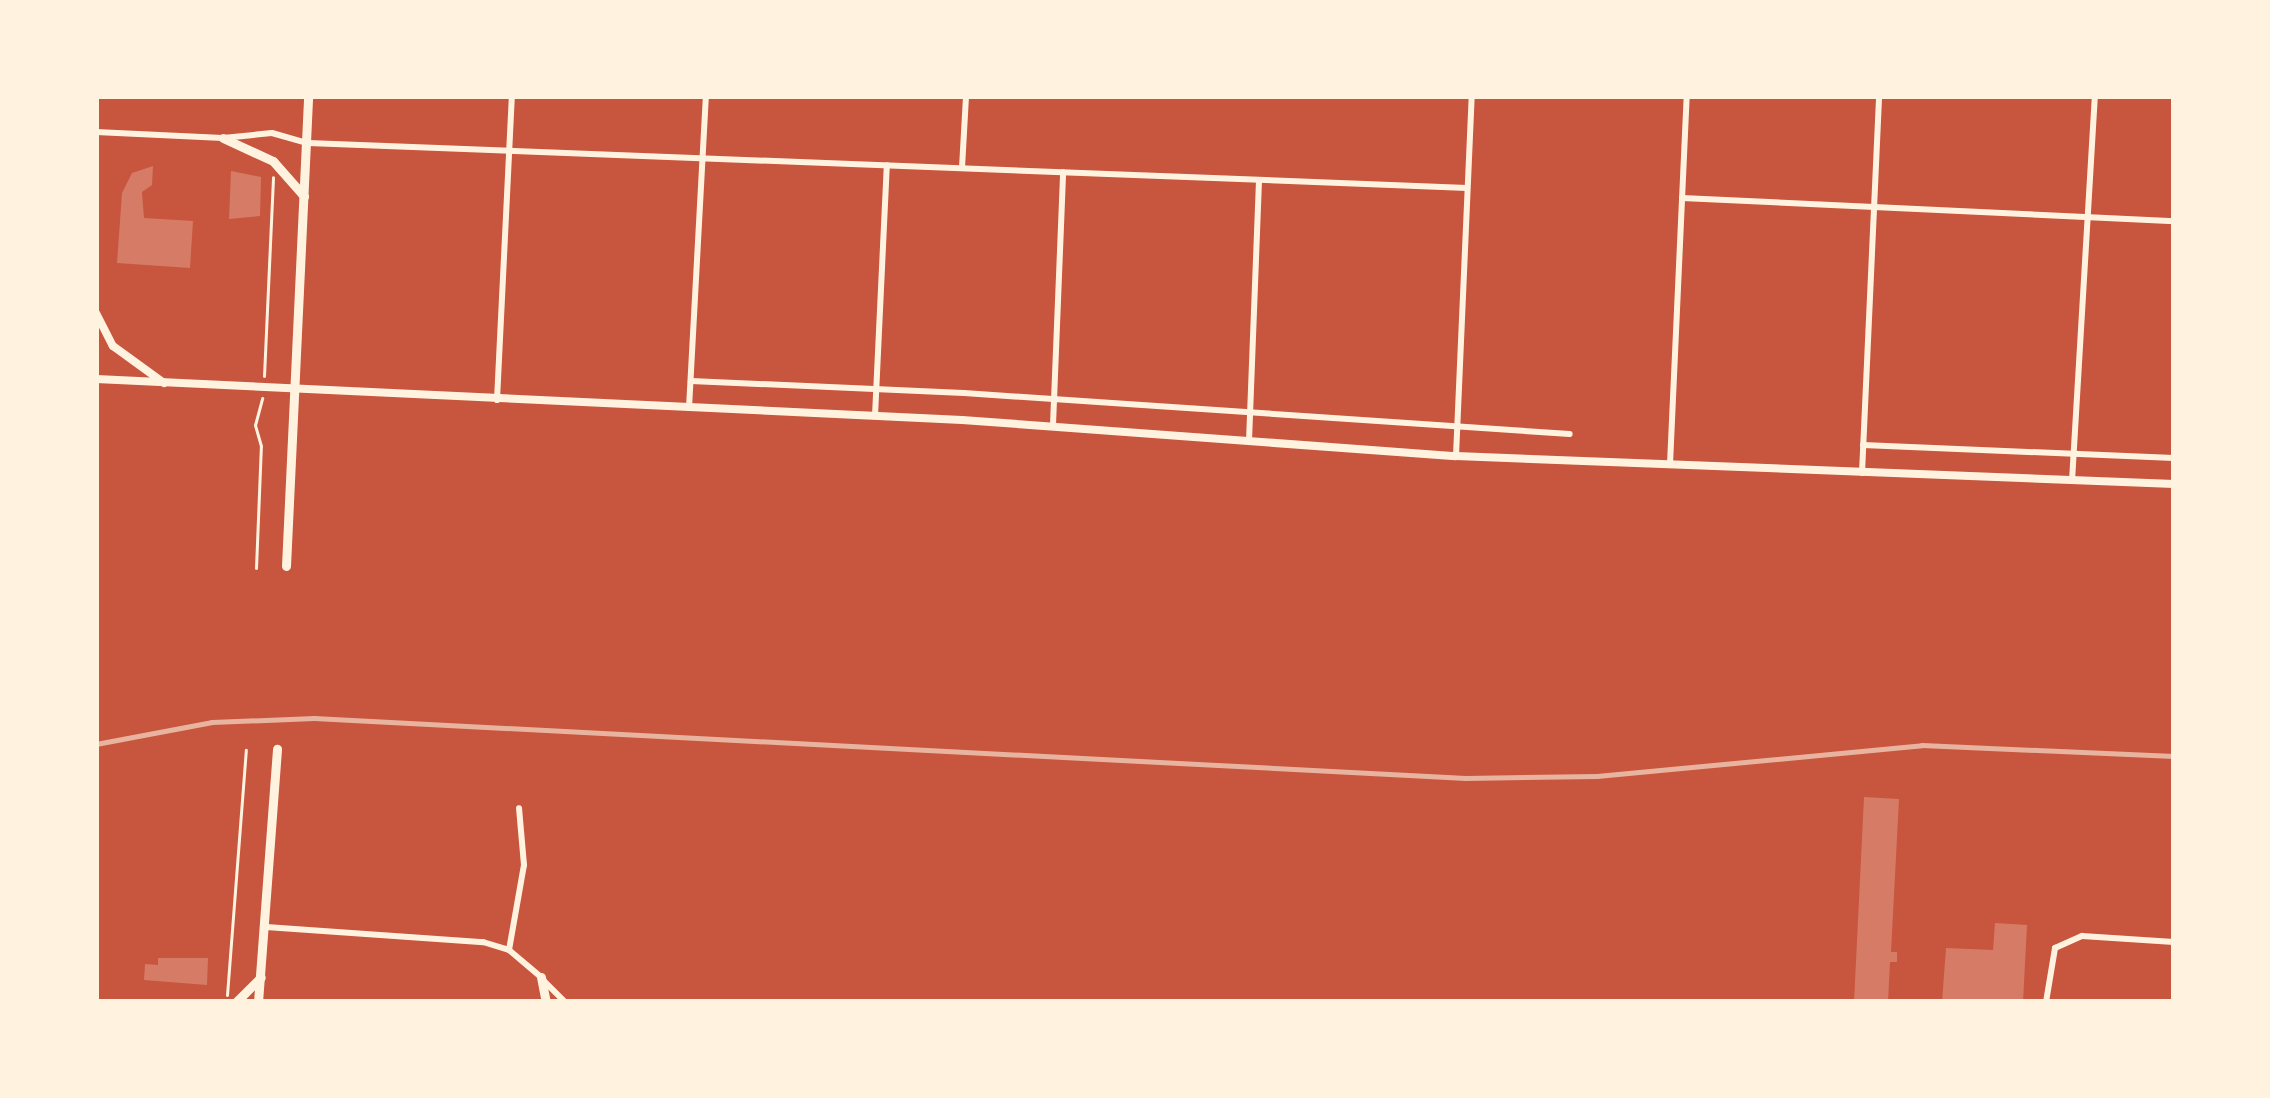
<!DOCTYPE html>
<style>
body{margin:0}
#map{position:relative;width:2270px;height:1098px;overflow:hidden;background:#c8553d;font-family:Rubik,sans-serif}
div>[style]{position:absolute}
.building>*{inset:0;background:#d67c66}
.path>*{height:3px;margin:-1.5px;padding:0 1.5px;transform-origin:1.5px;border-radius:1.5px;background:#fff3e0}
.minor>*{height:6px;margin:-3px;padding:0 3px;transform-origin:3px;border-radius:3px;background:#fff3e0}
.tertiary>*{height:6px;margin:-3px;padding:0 3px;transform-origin:3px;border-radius:3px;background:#fff3e0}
.secondary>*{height:8px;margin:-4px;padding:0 4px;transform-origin:4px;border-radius:4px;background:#fff3e0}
.primary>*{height:9px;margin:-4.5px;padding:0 4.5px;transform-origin:4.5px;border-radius:4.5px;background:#fff3e0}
.motorway>*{height:9px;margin:-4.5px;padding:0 4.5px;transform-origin:4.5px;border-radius:4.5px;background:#fff3e0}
.rail>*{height:4.5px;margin:-2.25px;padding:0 2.25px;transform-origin:2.25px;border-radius:2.25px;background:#e9b49f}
span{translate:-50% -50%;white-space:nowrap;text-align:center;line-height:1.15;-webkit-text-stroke:12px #fff3e0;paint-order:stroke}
.frame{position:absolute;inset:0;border:99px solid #fff3e0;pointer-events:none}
</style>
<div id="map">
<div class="building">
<div style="clip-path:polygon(153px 166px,152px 185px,142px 192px,144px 218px,193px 221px,190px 268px,117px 263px,122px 193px,132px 173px)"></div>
<div style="clip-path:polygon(231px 171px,261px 177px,260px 216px,229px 219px)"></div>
<div style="clip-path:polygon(1864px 797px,1899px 799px,1891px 952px,1897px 952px,1897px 962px,1890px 962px,1888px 1002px,1854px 1002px)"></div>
<div style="clip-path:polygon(1995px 923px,2027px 925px,2023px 1002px,1942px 1002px,1946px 948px,1993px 950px)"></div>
<div style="clip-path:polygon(158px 958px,208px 958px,207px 985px,144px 980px,145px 964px,158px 965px)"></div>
</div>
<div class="path">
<div style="left:264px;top:376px;width:199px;rotate:-87.4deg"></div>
<div style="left:256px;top:568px;width:122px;rotate:-87.7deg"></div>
<div style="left:261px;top:446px;width:22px;rotate:-106deg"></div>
<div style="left:255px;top:425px;width:28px;rotate:-75deg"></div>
<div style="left:227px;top:995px;width:246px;rotate:-85.6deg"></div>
</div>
<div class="minor">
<div style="left:308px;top:143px;width:1160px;rotate:2.22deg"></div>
<div style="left:962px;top:168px;width:72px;rotate:-86.8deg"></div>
<div style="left:1682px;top:198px;width:493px;rotate:2.7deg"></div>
<div style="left:691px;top:381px;width:273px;rotate:2.5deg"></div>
<div style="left:964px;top:393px;width:607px;rotate:3.87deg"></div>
<div style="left:497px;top:400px;width:304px;rotate:-87.2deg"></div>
<div style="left:689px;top:408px;width:312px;rotate:-86.9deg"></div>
<div style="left:875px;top:416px;width:251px;rotate:-87.3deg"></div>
<div style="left:1053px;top:425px;width:253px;rotate:-87.7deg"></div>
<div style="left:1249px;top:441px;width:261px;rotate:-87.8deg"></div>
<div style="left:1863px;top:445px;width:311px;rotate:2.4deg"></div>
<div style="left:1456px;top:456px;width:360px;rotate:-87.5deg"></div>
<div style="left:1670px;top:464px;width:368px;rotate:-87.4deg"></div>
<div style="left:2072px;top:481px;width:386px;rotate:-86.6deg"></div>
<div style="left:509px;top:950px;width:86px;rotate:-80deg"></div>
<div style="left:524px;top:865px;width:57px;rotate:-95deg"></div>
<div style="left:542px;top:979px;width:33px;rotate:45deg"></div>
<div style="left:2046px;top:1002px;width:55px;rotate:-80.5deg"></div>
<div style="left:2055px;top:948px;width:30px;rotate:-24deg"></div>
<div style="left:2082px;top:936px;width:92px;rotate:3.7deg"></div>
</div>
<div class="tertiary">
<div style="left:96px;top:132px;width:127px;rotate:2.7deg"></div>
<div style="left:223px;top:138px;width:49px;rotate:-5.8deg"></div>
<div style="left:272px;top:133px;width:35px;rotate:16deg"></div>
<div style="left:1862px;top:473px;width:377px;rotate:-87.4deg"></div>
<div style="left:266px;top:927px;width:218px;rotate:4deg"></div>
<div style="left:483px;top:942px;width:27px;rotate:17deg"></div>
<div style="left:509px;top:950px;width:42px;rotate:40.2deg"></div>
</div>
<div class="secondary">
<div style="left:96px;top:313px;width:37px;rotate:63deg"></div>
<div style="left:113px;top:346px;width:63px;rotate:36deg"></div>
<div style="left:96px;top:379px;width:867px;rotate:2.71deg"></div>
<div style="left:962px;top:420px;width:495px;rotate:4.2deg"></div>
<div style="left:1456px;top:456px;width:719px;rotate:2.23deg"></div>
</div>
<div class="primary">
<div style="left:223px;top:138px;width:55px;rotate:24.7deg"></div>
<div style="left:273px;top:161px;width:47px;rotate:48.5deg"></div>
<div style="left:286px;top:566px;width:471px;rotate:-87.3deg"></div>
<div style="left:258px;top:1002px;width:254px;rotate:-85.7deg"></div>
</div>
<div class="motorway">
<div style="left:541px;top:977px;width:25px;rotate:79deg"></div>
<div style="left:236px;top:1002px;width:35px;rotate:-45deg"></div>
</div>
<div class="rail">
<div style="left:96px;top:744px;width:118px;rotate:-10.7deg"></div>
<div style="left:212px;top:722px;width:102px;rotate:-2.2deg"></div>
<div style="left:314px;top:718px;width:1153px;rotate:2.98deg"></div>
<div style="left:1465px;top:778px;width:132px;rotate:-0.9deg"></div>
<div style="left:1597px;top:776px;width:326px;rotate:-5.4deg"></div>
<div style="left:1922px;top:745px;width:252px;rotate:2.5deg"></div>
</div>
<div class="frame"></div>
</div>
